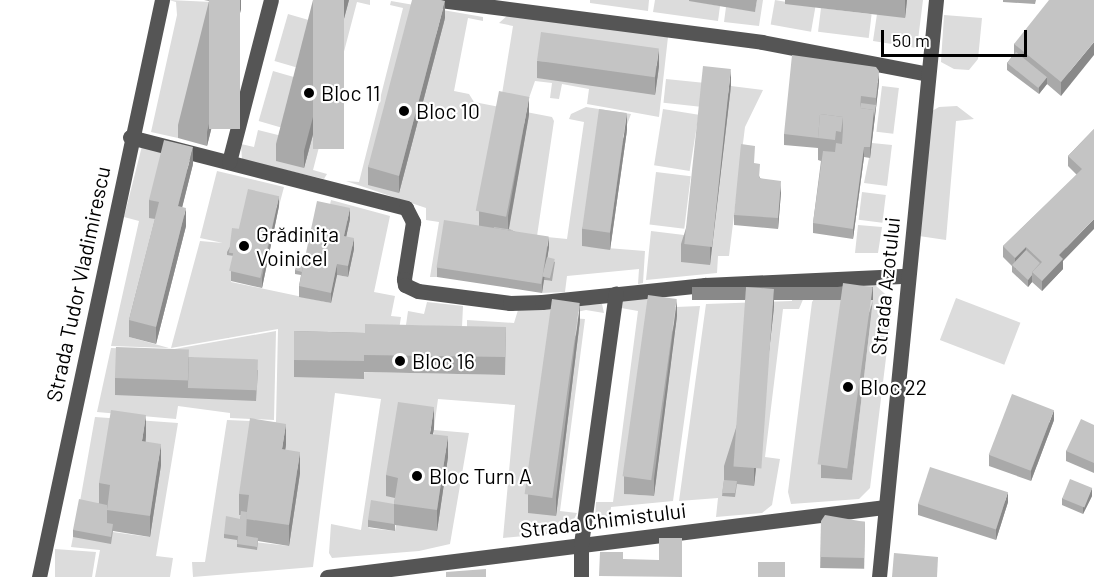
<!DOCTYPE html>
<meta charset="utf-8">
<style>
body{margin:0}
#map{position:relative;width:1094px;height:577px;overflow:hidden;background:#fff;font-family:Barlow,sans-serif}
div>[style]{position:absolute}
.green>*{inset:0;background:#dcdcdc;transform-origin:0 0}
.minor>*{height:15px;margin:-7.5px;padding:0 7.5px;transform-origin:7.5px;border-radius:7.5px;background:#555}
.wall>*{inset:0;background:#a9a9a9;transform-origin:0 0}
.shaded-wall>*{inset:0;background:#898989;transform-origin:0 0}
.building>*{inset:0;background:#c4c4c4;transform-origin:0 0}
.dots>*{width:16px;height:16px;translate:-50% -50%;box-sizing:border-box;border:3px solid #fff;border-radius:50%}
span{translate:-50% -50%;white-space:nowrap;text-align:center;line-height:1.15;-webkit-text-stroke:4.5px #fff;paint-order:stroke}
.poi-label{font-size:21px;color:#000}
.left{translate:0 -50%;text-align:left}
.street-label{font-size:21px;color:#000}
.scale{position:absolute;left:881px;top:30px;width:146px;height:27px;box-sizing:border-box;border:3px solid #000;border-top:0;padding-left:8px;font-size:18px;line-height:21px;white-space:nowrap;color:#000;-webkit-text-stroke:4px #fff;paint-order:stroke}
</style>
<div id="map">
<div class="green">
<div style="clip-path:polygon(169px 0,212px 2px,178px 138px,151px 132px,177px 15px,176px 2px)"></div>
<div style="clip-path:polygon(348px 0,370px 0,370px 5px,357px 2px,313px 170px,327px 174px,324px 179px,242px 160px,241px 144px,254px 147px,258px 130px,282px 136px)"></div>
<div style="clip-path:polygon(590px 0,649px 0,648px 11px,590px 3px)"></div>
<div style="clip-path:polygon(655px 0,689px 0,720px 6px,718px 21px,653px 12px)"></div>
<div style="clip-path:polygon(757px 0,763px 0,759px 26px,724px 22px,726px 7px,755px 11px)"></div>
<div style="left:775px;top:0;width:41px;height:25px;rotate:10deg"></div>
<div style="clip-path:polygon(907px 0,923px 0,917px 48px,873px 41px,877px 14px)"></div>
<div style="clip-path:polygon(391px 1px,483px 17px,483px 21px,468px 18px,454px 91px,469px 94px,474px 102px,552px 117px,554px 121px,537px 236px,567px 239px,584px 122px,569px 119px,571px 114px,586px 107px,631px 114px,582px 246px,645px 251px,643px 283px,638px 284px,639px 269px,567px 276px,565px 292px,542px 293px,544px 280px,551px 281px,508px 233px,529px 115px,479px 228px,445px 231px,437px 277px,430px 277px,439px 222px,426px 220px,426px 208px,346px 181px,359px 182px,403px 8px,390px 5px)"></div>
<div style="left:821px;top:8px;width:51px;height:24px;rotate:7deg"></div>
<div style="left:288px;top:14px;width:25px;height:49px;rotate:16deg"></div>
<div style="clip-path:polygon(508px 15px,668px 37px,659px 117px,587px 104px,589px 89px,562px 84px,559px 99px,550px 98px,552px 83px,535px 81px,529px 98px,502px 94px,513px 26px,499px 23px)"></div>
<div style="clip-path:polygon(944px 15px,982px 18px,978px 59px,969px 70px,954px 69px,941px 62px)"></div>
<div style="left:273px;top:71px;width:26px;height:52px;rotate:16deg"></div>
<div style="left:666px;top:79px;width:37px;height:24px;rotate:6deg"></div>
<div style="clip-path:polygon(731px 86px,763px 90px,745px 127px,729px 256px,718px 256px,717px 273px,646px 280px,651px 231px,684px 235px,710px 265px)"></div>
<div style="left:882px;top:86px;width:17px;height:46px;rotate:7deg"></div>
<div style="clip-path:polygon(957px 106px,974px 119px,956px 121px,946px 240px,919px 236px,932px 111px,939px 107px)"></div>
<div style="left:663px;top:109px;width:36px;height:57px;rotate:9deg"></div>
<div style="clip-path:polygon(872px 143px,892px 145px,887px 186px,864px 183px)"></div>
<div style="clip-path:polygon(142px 146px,160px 148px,164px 158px,150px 217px,159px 220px,129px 337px,169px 348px,111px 346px,139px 221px,124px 217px)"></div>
<div style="clip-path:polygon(evenodd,217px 171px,284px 187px,279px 206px,249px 199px,231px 282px,331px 303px,337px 275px,348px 277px,328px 214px,331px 200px,390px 216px,374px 292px,395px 296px,391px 316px,401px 317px,397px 342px,365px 341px,364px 378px,364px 372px,505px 375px,467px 343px,467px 320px,514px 323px,518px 310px,602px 304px,604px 313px,586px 310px,552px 317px,585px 319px,560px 511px,577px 513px,568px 532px,503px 538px,515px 405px,438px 399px,434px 428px,399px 423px,396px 512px,368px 528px,395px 531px,396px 525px,437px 530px,434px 430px,469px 433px,450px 544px,419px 551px,332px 558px,329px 553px,331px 524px,361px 530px,381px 399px,335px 393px,313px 567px,193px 577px,192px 562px,205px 562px,227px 420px,276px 422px,278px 329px,171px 348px,200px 241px,223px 243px,200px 238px,217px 171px,241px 515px,289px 546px,238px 540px,241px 515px)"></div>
<div style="left:656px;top:172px;width:35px;height:53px;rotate:7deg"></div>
<div style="left:862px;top:192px;width:24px;height:28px;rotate:7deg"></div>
<div style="clip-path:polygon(858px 225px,882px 227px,878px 253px,855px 253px)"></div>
<div style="clip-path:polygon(810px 283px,799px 309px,783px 309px,765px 457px,780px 459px,772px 505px,762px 513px,716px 517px,718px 498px,679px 501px,706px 304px,792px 301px,792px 285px)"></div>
<div style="clip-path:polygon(evenodd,875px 285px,893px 301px,870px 488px,859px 499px,791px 504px,788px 492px,812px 302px,822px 287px,875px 285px,873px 300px,852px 480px,821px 478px,821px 477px,873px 300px)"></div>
<div style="clip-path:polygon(evenodd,650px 294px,651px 308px,700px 306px,673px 501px,611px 507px,609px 526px,600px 526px,595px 520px,596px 502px,613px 502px,638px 311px,621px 308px,621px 301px,650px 294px,677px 317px,654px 496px,625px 494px,677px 317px)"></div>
<div style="left:956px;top:298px;width:69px;height:45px;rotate:21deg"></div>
<div style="clip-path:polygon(427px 302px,463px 306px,462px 327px,406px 325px,408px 311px,424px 314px)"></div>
<div style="clip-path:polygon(276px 331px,274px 420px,230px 418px,230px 413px,178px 406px,176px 419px,97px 412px,111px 348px,169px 350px)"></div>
<div style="clip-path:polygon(95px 417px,178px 423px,156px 556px,173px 558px,170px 577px,95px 577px,100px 550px,71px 547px,73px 537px,113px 532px,149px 537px,142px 462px,146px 436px,100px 504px,79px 507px)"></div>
<div style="clip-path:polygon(55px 549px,96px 552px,92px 577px,55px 577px)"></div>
</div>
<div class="minor">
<div style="left:440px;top:0;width:325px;rotate:7.4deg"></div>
<div style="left:762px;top:42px;width:169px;rotate:10.9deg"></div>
<div style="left:130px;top:137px;width:285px;rotate:14.4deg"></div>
<div style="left:406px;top:208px;width:16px;rotate:63deg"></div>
<div style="left:413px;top:222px;width:58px;rotate:99deg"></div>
<div style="left:404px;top:279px;width:6px;rotate:81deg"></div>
<div style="left:405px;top:285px;width:14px;rotate:25deg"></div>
<div style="left:418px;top:291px;width:93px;rotate:7.4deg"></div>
<div style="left:510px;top:303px;width:32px;rotate:-2deg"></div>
<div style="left:542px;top:302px;width:164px;rotate:-6deg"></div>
<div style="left:705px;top:285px;width:202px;rotate:-2.6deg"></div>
<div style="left:229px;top:162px;width:167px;rotate:-75.5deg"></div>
<div style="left:39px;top:577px;width:590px;rotate:-77.97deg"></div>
<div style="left:327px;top:577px;width:561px;rotate:-7.16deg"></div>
<div style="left:581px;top:577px;width:33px;rotate:-90deg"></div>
<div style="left:581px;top:544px;width:253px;rotate:-82.1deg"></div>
<div style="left:879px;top:577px;width:580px;rotate:-84.36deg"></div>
</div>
<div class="wall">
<div style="clip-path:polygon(204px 0,241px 0,241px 9px,207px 146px,178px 138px,178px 125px,209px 1px)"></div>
<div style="clip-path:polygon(313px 0,349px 0,304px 168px,276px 161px,276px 144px)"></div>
<div style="clip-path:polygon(689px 0,757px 0,755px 12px,689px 1px)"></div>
<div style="clip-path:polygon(785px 0,907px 0,905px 18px,785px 4px)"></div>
<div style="clip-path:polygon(1003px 0,1036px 0,1035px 4px,1003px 2px)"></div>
<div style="clip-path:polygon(1094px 0,1061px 96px,1047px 84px,1039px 94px,1007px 70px,1007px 63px,1014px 54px,1014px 44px)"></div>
<div style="clip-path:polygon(445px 18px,399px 193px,368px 185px,368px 167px)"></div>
<div style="clip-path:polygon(537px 61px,659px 66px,655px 95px,537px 78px)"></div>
<div style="clip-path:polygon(879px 82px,870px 158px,864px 157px,853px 239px,813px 233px,813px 223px,821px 161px,818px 160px,818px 148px,784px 145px,784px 134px)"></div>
<div style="clip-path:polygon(731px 86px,710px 265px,681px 262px,681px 244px)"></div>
<div style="clip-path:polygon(529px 115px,509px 229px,549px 247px,547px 258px,555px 262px,552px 281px,544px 280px,542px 293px,437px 277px,437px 267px,479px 226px,479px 211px)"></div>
<div style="clip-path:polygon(1094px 129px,1063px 261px,1063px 269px,1042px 291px,1032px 282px,1028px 287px,1012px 272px,1012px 266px,1003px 257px,1003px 246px,1077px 175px,1068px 166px,1068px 156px)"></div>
<div style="clip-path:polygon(627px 130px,610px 250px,582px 246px,582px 229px)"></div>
<div style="clip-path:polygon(754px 163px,760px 178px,781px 192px,778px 229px,734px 225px,734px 215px)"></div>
<div style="clip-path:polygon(193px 164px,182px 207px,186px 226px,156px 344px,129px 337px,129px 320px,155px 219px,149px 218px,149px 200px)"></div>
<div style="clip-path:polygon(279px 206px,262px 288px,231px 281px,231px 271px,234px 256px,227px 255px,227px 252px,240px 229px)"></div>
<div style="clip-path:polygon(350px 219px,346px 237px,354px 249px,348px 277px,337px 275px,331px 303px,299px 297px,299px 286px,301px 275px,295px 274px,295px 270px,305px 256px)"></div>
<div style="clip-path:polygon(873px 300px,852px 480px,821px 478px,821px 465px)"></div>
<div style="clip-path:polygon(774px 307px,754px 486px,737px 484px,735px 497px,722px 496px,724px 480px,724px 466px)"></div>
<div style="clip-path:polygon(677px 316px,654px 496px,624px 494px,624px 476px)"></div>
<div style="clip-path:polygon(580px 320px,556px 516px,528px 513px,528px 495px)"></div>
<div style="clip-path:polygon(506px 327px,505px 375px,364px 372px,364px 379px,294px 377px,294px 331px,365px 333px)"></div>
<div style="clip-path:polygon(189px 357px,258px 370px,256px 401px,115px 395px,115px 378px)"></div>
<div style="clip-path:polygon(1054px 420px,1031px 481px,989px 466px,989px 455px)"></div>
<div style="clip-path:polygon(1094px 425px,1094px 473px,1066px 461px,1066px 451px)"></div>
<div style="clip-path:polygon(434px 428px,433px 434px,448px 457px,437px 531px,395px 525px,395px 531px,368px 527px,368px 520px,394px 504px,395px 498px,386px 496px,386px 475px)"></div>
<div style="clip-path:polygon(146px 436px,146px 442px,161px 465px,150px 537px,113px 531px,111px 544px,73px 537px,73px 530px,99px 503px,99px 483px)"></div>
<div style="clip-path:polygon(286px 445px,285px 450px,300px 473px,289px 546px,258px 541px,257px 550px,237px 547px,237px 540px,224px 538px,224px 534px,240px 519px,241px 515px,239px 515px,239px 494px)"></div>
<div style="clip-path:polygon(1092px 496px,1083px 514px,1062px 505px,1062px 498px)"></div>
<div style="clip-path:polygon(1008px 502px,996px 540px,918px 515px,918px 504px)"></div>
<div style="left:821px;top:521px;width:44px;height:47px;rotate:1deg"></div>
</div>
<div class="shaded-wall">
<div style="clip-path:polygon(240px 0,241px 0,241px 9px,207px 146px,207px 132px)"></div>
<div style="clip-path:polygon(344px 0,349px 0,304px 168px,304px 151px)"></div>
<div style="clip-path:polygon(905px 0,907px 0,905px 18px)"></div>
<div style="clip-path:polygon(445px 1px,445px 18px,399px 193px,399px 176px)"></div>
<div style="clip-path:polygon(1094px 42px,1094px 55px,1061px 96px,1061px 82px)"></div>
<div style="clip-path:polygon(659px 49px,659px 66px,655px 95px,655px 78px)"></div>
<div style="clip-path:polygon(731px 69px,731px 86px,710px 265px,710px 248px)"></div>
<div style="clip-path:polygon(879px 71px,879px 82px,876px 108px,876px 98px)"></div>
<div style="clip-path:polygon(1047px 77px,1047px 84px,1039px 94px,1039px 87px)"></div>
<div style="clip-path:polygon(529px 97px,529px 115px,508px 233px,508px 216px)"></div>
<div style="clip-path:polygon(876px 105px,876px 108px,870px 158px,870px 147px,874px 110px)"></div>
<div style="clip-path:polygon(627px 113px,627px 130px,610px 250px,610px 233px)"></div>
<div style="clip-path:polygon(193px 147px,193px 164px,178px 224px,178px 206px)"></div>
<div style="clip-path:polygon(864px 147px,864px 157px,853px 239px,853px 229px)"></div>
<div style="clip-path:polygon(781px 181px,781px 192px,778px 229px,778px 218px)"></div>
<div style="clip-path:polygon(279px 196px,279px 206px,262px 288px,262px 278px)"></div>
<div style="clip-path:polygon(186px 208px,186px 226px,156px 344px,156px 327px)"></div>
<div style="clip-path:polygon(350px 208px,350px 219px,344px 247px,344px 236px)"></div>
<div style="clip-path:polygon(1094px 219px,1094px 229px,1063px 261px,1063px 269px,1042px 291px,1042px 281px,1059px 255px)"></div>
<div style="clip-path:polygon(549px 237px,549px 247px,542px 293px,542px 283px)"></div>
<div style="clip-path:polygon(354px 238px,354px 249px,348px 277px,348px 266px)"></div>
<div style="clip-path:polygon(1026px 247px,1026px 257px,1015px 269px,1015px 258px)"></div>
<div style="clip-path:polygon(337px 264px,337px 275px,331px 303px,331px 293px)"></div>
<div style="clip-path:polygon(1032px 275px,1032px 282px,1028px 287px,1028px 280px)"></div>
<div style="left:873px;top:287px;width:13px;height:181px;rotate:90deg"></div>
<div style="clip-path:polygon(774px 289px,774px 307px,754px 486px,754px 469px)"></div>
<div style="clip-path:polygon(677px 299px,677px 316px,654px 496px,654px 479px)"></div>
<div style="clip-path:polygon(580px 303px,580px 320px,556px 516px,556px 498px)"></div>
<div style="clip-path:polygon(434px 407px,434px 428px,430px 454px,430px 434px)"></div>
<div style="clip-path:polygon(1054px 410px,1054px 420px,1031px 481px,1031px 471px)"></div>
<div style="clip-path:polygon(146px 415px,146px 436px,142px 462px,142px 441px)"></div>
<div style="clip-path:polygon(286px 424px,286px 445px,282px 470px,282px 449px)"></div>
<div style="clip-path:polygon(448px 436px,448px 457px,437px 531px,437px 510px)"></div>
<div style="clip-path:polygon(161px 444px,161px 465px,150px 537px,150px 516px)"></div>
<div style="clip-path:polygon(300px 452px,300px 473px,289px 546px,289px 525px)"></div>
<div style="clip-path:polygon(1092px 488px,1092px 496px,1083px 514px,1083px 507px)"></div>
<div style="clip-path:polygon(1008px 492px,1008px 502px,996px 540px,996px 529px)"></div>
</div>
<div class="building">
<div style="left:209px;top:0;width:31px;height:129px"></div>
<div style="left:313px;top:0;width:31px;height:149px"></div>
<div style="clip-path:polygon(412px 0,441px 0,445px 1px,399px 176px,368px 167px)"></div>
<div style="clip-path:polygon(1049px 0,1094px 0,1094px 42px,1061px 82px,1014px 44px)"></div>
<div style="left:541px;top:32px;width:119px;height:29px;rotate:8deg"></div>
<div style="left:1016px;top:52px;width:40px;height:14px;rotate:39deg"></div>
<div style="clip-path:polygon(792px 55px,876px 67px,879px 71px,876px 98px,861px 96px,860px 108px,874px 110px,870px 147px,864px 147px,853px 229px,813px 223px,823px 151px,835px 152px,836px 143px,842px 144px,843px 129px,843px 117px,820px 114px,818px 138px,784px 134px)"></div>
<div style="left:703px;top:66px;width:28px;height:179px;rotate:6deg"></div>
<div style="left:499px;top:91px;width:31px;height:122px;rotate:11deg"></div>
<div style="clip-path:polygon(861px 103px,876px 105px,874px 117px,874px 110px,860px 108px)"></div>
<div style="left:599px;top:109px;width:28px;height:121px;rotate:8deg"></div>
<div style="clip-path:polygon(820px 114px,843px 117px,841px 132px,836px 131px,835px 140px,818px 138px)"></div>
<div style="clip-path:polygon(1094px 129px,1094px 219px,1059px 255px,1063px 259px,1042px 281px,1032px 272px,1042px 262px,1026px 247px,1015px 258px,1003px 246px,1082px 169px,1068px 156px)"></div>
<div style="clip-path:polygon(164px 140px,193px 147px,178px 206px,186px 208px,156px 327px,129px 320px,159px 202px,149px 200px)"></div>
<div style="clip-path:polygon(741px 144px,755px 146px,754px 163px,760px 164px,759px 178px,781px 181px,778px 218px,734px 215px)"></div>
<div style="left:248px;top:189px;width:32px;height:84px;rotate:13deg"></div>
<div style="clip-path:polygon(317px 201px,350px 208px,344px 236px,354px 238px,348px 266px,337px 264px,331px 293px,299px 286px)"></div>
<div style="left:444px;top:220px;width:106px;height:48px;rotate:9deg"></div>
<div style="left:494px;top:227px;width:19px;height:1px;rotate:9deg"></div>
<div style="left:232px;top:228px;width:8px;height:25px;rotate:7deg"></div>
<div style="clip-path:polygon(1026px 250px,1040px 263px,1032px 272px,1032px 275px,1028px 280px,1012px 265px)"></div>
<div style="clip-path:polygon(299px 254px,305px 256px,302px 272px,295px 270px)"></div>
<div style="left:547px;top:257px;width:8px;height:20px;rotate:14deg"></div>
<div style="left:843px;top:283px;width:30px;height:183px;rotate:8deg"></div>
<div style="left:746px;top:287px;width:28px;height:180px;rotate:4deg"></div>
<div style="left:648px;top:295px;width:29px;height:183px;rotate:8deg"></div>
<div style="left:552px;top:299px;width:28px;height:197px;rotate:8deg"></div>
<div style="clip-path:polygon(365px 324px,506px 327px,505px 357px,364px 355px,364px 361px,294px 360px,294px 331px,365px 333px)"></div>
<div style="left:116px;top:347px;width:73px;height:31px;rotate:2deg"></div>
<div style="left:189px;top:357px;width:69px;height:31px;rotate:2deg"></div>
<div style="left:1012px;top:394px;width:45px;height:65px;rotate:21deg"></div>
<div style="clip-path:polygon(398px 402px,434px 407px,430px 434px,448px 436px,437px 510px,394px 504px,398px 478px,386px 475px)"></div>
<div style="clip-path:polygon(111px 410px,146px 415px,142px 441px,161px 444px,150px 516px,107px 510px,110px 485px,99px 483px)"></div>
<div style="clip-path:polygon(250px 418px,286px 424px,282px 449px,300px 452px,289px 525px,246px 519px,249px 495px,239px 494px)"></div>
<div style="clip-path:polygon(1081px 419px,1094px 425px,1094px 463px,1066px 451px)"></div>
<div style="left:930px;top:467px;width:82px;height:39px;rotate:18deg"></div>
<div style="left:1070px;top:479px;width:24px;height:21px;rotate:22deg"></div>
<div style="clip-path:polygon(724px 480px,737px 481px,735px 493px,722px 493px)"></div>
<div style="clip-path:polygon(79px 499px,107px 505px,107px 523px,113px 524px,111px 537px,73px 530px)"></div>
<div style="clip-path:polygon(371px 500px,394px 504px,394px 524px,368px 520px)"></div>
<div style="clip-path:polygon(241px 511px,247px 512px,246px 536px,258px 538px,257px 547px,237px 544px,238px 536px,224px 534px,226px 516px,240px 519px)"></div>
<div style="clip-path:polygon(825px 515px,865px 522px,864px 558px,821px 557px,821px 521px)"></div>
<div style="clip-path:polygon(659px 538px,682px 538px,682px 577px,599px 576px,600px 552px,623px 552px,623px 559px,659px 560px)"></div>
<div style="clip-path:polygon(894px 553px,938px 557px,937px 577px,892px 577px)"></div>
<div style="left:758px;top:562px;width:27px;height:15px"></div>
<div style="clip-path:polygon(486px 569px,486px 577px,446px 577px,446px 572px)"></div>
</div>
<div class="dots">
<div style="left:309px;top:93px;background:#000"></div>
<div style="left:404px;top:111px;background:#000"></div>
<div style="left:244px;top:246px;background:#000"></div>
<div style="left:400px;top:361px;background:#000"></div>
<div style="left:848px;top:387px;background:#000"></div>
<div style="left:417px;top:476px;background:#000"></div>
</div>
<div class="poi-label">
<span class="left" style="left:321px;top:93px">Bloc 11</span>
<span class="left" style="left:416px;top:111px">Bloc 10</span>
<span class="left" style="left:256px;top:246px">Grădinița<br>Voinicel</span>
<span class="left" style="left:412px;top:361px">Bloc 16</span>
<span class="left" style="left:860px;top:387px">Bloc 22</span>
<span class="left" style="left:429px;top:476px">Bloc Turn A</span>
</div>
<div class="street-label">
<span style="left:78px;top:284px;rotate:-78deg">Strada Tudor Vladimirescu</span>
<span style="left:885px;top:286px;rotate:-84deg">Strada Azotului</span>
<span style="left:603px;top:520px;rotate:-7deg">Strada Chimistului</span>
</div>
<div class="scale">50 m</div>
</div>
